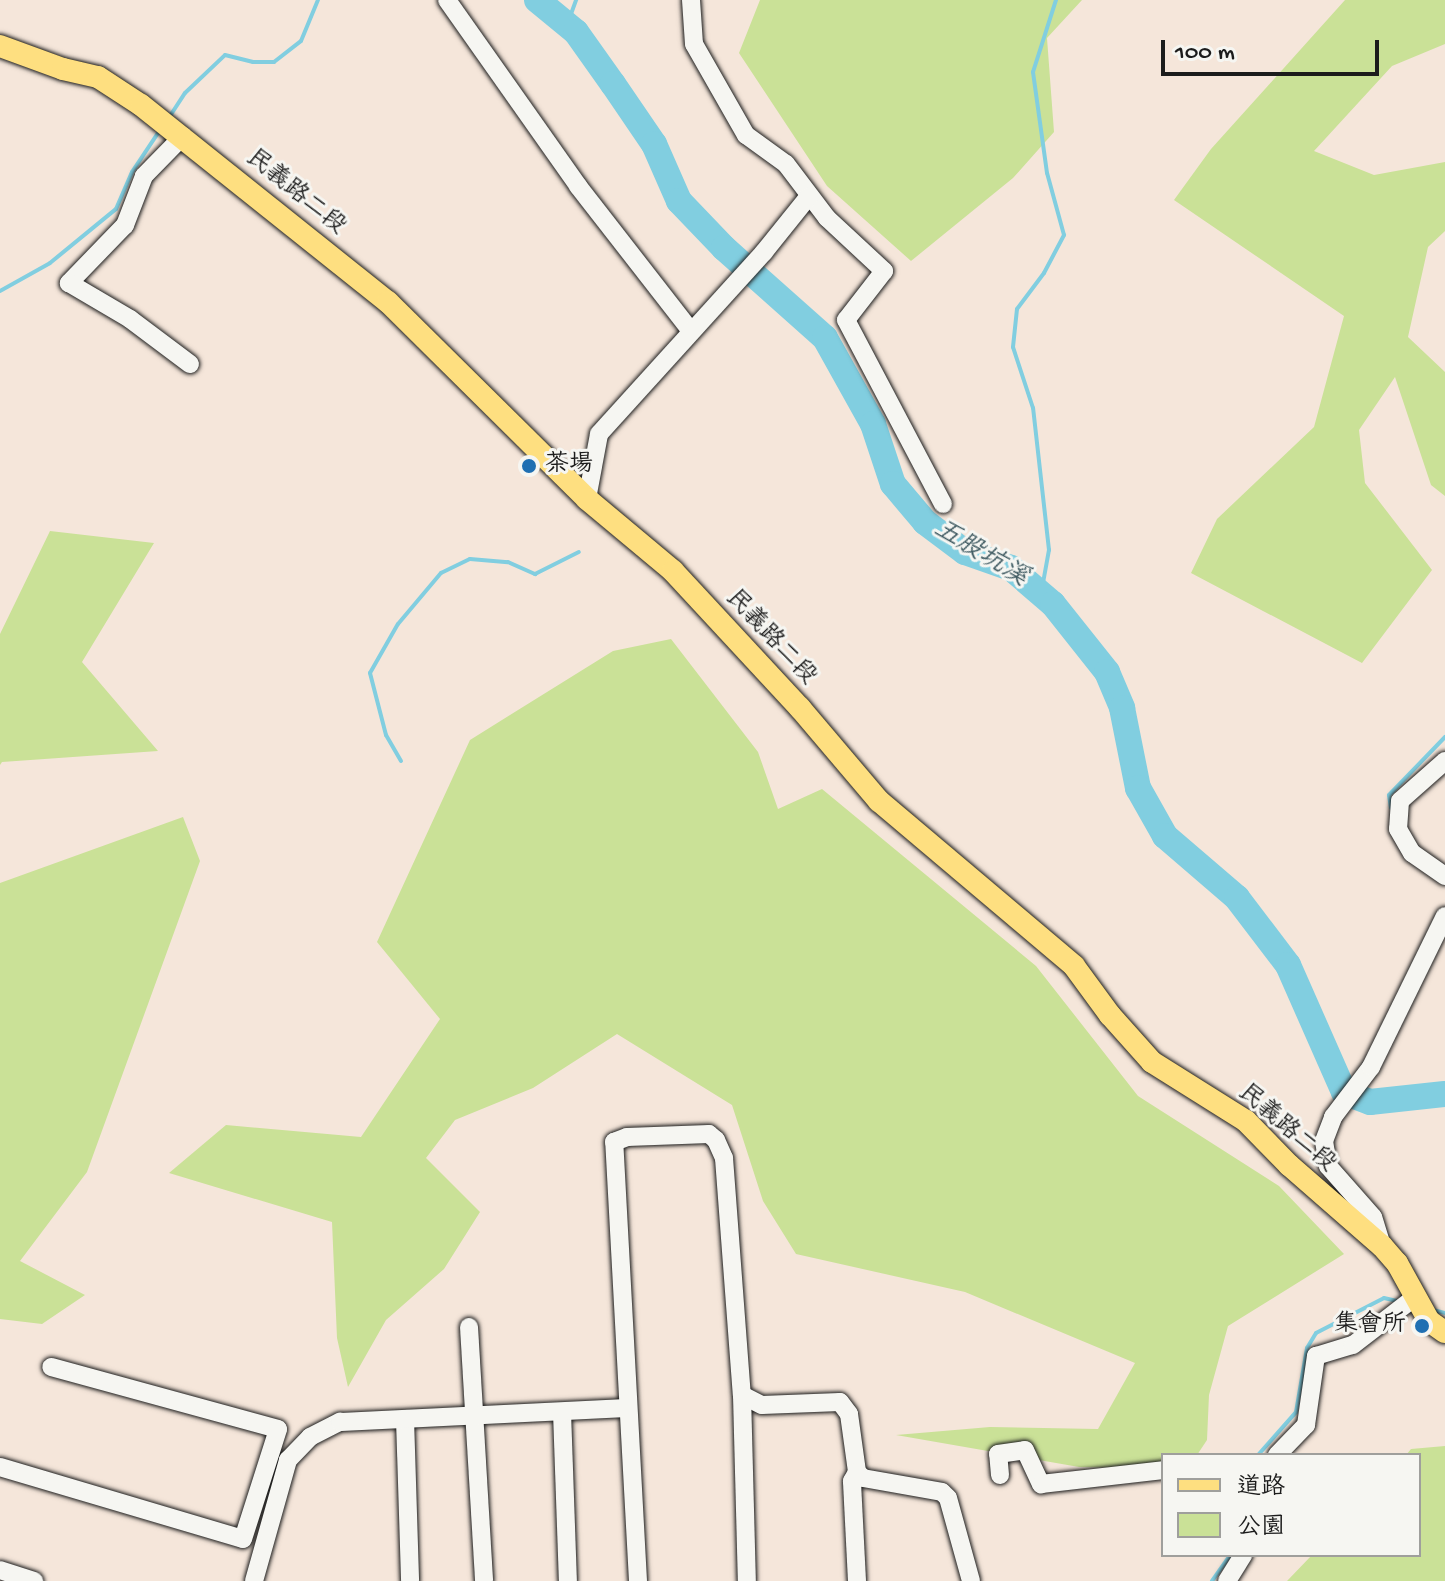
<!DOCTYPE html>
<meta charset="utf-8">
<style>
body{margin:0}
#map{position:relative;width:1445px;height:1581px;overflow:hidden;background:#f5e6da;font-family:"Gochi Hand","LXGW WenKai TC",sans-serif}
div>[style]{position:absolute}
.green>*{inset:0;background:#cae197}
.stream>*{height:4px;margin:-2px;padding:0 2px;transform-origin:2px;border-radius:2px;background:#81cee0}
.river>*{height:26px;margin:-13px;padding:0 13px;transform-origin:13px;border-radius:13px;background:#81cee0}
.roads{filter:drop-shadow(0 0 2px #1c1c1c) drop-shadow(0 0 2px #1c1c1c)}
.minor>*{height:18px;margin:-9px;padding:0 9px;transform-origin:9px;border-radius:9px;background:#f6f6f2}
.major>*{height:22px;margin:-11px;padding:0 11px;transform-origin:11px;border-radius:11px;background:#fedf80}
.dots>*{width:22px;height:22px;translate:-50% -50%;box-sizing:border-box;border:4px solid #f6f6f2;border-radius:50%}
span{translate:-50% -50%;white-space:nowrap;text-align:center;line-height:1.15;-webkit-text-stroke:6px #f6f6f2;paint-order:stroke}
.street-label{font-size:24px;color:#1c1c1c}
.poi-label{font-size:24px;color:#1c1c1c}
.left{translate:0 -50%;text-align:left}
.right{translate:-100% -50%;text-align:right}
.water-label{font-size:26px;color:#3f5a61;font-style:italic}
.legend{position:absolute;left:1161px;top:1453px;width:260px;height:104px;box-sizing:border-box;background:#f6f6f2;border:2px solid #9f9f9c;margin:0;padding:10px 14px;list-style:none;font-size:24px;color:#1c1c1c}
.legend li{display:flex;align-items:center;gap:16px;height:40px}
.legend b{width:40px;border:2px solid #9f9f9c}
.scale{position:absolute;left:1161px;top:40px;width:218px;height:36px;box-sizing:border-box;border:4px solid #1c1c1c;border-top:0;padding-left:10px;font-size:24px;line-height:28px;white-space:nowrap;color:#1c1c1c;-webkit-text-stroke:6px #f6f6f2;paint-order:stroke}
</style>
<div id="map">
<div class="green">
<div style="clip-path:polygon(760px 0,1082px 0,1047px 38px,1054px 132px,1013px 178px,911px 261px,827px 186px,739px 53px)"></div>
<div style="clip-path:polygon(1345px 0,1445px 0,1445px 44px,1392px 66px,1314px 151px,1374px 175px,1445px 162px,1445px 231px,1428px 247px,1408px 337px,1445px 372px,1445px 496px,1431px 485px,1395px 377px,1359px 430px,1365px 483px,1432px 570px,1362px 663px,1191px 573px,1217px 519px,1314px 427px,1344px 316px,1174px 200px,1211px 149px)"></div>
<div style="clip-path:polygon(50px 531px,154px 543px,82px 662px,158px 751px,2px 762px,0 765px,0 634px)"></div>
<div style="clip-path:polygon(671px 639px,758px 752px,778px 809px,822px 789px,1036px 966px,1138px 1096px,1279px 1186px,1344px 1254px,1228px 1326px,1209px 1395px,1207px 1440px,1197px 1455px,1163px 1455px,1163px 1469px,1079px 1467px,896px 1435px,990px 1427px,1098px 1429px,1135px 1363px,965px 1292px,796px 1254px,763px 1201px,732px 1105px,617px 1034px,533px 1088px,455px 1120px,426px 1158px,480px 1212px,444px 1269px,386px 1320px,348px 1387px,337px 1338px,332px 1222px,169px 1173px,226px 1125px,361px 1137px,440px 1019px,377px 942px,470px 740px,613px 651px)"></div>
<div style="clip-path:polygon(183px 817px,200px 861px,87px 1172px,20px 1261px,85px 1295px,42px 1324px,0 1319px,0 883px)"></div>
<div style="clip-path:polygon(1445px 1446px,1445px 1581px,1287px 1581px,1312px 1555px,1419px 1555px,1419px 1455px,1406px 1455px,1411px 1449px)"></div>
</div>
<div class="stream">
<div style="left:567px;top:25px;width:27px;rotate:-70deg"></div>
<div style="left:170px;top:116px;width:27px;rotate:-57deg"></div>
<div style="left:185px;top:93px;width:55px;rotate:-43.5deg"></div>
<div style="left:225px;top:55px;width:29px;rotate:14deg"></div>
<div style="left:253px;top:62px;width:21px"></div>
<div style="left:274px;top:62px;width:34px;rotate:-38deg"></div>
<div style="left:301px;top:41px;width:44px;rotate:-67.5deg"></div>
<div style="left:0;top:291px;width:57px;rotate:-29.2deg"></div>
<div style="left:50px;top:263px;width:85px;rotate:-39.3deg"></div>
<div style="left:116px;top:209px;width:40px;rotate:-66.6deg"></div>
<div style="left:132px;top:172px;width:50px;rotate:-56.3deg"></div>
<div style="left:1041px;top:594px;width:45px;rotate:-79.7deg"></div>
<div style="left:1049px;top:550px;width:143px;rotate:-96.4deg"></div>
<div style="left:1033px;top:408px;width:64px;rotate:-108.2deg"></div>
<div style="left:1013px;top:347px;width:38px;rotate:-84deg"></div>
<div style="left:1017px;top:309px;width:45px;rotate:-53.1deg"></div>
<div style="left:1044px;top:273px;width:43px;rotate:-62.2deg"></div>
<div style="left:1064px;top:235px;width:64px;rotate:-105.3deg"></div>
<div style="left:1047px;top:173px;width:102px;rotate:-97.9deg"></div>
<div style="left:1033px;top:72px;width:76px;rotate:-72.3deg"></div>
<div style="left:401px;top:761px;width:30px;rotate:-120deg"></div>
<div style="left:386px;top:735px;width:64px;rotate:-104.5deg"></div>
<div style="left:370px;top:673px;width:56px;rotate:-60.3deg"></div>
<div style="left:398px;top:624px;width:67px;rotate:-49.9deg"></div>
<div style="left:441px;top:573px;width:32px;rotate:-26deg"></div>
<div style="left:470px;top:559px;width:38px;rotate:5deg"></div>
<div style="left:508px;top:562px;width:30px;rotate:24deg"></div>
<div style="left:535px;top:574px;width:49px;rotate:-26.6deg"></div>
<div style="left:1391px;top:808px;width:13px;rotate:-99deg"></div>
<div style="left:1389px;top:795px;width:81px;rotate:-46deg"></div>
<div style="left:1433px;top:1310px;width:12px;rotate:14deg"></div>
<div style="left:1258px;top:1455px;width:57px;rotate:-48.5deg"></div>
<div style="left:1296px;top:1412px;width:65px;rotate:-80.2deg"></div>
<div style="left:1307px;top:1348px;width:17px;rotate:-59deg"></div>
<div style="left:1316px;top:1333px;width:76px;rotate:-27.2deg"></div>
<div style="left:1384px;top:1298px;width:13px;rotate:13deg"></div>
<div style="left:1212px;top:1581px;width:32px;rotate:-55deg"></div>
</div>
<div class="river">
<div style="left:537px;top:0;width:50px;rotate:39.4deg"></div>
<div style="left:576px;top:32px;width:64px;rotate:54.6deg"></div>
<div style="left:613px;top:84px;width:73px;rotate:55.7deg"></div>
<div style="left:654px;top:144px;width:62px;rotate:66.3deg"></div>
<div style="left:679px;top:201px;width:65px;rotate:46.2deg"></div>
<div style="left:724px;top:248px;width:135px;rotate:41.7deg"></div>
<div style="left:825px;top:338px;width:98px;rotate:60.8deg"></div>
<div style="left:873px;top:424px;width:63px;rotate:71.6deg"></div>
<div style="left:893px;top:484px;width:50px;rotate:49.9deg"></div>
<div style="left:925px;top:522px;width:50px;rotate:36.9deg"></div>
<div style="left:965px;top:552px;width:49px;rotate:19.2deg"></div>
<div style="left:1011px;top:568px;width:55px;rotate:40.6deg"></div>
<div style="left:1053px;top:604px;width:87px;rotate:51.5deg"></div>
<div style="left:1107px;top:672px;width:39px;rotate:67deg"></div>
<div style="left:1122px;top:708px;width:82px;rotate:78.7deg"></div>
<div style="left:1138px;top:788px;width:55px;rotate:60.6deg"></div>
<div style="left:1165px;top:836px;width:95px;rotate:40.7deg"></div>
<div style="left:1237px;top:898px;width:84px;rotate:52.7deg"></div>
<div style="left:1288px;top:965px;width:139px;rotate:66.2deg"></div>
<div style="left:1344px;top:1092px;width:28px;rotate:21deg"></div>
<div style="left:1370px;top:1102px;width:75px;rotate:-6.1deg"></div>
</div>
<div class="roads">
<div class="minor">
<div style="left:447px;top:0;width:228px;rotate:54.8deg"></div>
<div style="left:578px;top:186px;width:184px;rotate:52.1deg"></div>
<div style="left:691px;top:0;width:44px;rotate:86.1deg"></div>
<div style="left:694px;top:44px;width:105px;rotate:60.3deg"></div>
<div style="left:746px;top:135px;width:49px;rotate:35.9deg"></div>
<div style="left:786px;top:164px;width:68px;rotate:52.8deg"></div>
<div style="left:827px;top:218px;width:78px;rotate:42.9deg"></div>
<div style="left:884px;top:271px;width:62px;rotate:127.8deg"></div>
<div style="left:846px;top:320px;width:208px;rotate:62.2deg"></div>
<div style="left:183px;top:136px;width:56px;rotate:134.3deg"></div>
<div style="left:144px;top:176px;width:53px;rotate:111.2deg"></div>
<div style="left:125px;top:225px;width:81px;rotate:134deg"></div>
<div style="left:69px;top:283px;width:71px;rotate:30.5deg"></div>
<div style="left:130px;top:319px;width:75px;rotate:36.9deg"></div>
<div style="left:587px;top:499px;width:66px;rotate:-79.5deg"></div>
<div style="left:599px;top:434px;width:246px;rotate:-47.8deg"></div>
<div style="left:764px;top:252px;width:72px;rotate:-51.2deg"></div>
<div style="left:1445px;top:761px;width:60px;rotate:138.4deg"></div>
<div style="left:1400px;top:801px;width:28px;rotate:94deg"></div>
<div style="left:1398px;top:829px;width:28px;rotate:60deg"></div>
<div style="left:1412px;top:853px;width:40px;rotate:34.9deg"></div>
<div style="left:1382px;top:1246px;width:30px;rotate:-107deg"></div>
<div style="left:1373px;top:1217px;width:68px;rotate:-131.4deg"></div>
<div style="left:1328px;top:1166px;width:25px;rotate:-99deg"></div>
<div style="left:1324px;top:1141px;width:26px;rotate:-69deg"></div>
<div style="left:1333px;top:1117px;width:63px;rotate:-52.8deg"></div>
<div style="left:1371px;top:1067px;width:168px;rotate:-63.9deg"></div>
<div style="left:469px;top:1327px;width:254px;rotate:86.6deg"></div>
<div style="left:742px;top:1395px;width:186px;rotate:88.5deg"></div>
<div style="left:562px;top:1412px;width:169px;rotate:88deg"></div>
<div style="left:405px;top:1419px;width:162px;rotate:88.2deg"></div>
<div style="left:1277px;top:1455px;width:42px;rotate:-46deg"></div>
<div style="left:1306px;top:1425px;width:70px;rotate:-81.8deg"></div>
<div style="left:1316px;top:1356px;width:39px;rotate:-17deg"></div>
<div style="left:1353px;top:1345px;width:78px;rotate:-37.7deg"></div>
<div style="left:0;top:1467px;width:253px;rotate:16.5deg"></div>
<div style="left:243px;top:1539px;width:115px;rotate:-72.3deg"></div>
<div style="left:278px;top:1429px;width:235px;rotate:-164.7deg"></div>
<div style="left:1000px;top:1475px;width:21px;rotate:-95deg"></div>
<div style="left:998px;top:1454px;width:27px;rotate:-8deg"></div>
<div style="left:1025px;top:1450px;width:38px;rotate:65deg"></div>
<div style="left:1041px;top:1484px;width:123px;rotate:-6.5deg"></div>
<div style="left:0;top:1570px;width:36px;rotate:18deg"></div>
<div style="left:254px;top:1581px;width:126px;rotate:-74.3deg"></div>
<div style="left:288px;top:1460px;width:32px;rotate:-46deg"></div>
<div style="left:310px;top:1437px;width:34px;rotate:-27deg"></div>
<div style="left:340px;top:1422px;width:288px;rotate:-2.8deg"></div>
<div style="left:638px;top:1581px;width:440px;rotate:-93.1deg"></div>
<div style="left:614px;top:1142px;width:14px;rotate:-21deg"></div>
<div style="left:627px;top:1137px;width:82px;rotate:-2.1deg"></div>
<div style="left:709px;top:1134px;width:9px;rotate:41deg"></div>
<div style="left:716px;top:1140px;width:20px;rotate:66deg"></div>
<div style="left:724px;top:1158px;width:238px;rotate:85.7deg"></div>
<div style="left:742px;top:1395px;width:22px;rotate:27deg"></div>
<div style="left:762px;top:1405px;width:78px;rotate:-2.2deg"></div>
<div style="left:840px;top:1402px;width:15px;rotate:53deg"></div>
<div style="left:849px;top:1414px;width:59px;rotate:82.1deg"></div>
<div style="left:857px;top:1472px;width:8px;rotate:45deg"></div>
<div style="left:863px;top:1478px;width:80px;rotate:10deg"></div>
<div style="left:942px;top:1492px;width:8px;rotate:45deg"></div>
<div style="left:948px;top:1498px;width:86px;rotate:74.5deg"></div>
<div style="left:857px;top:1581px;width:100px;rotate:-92.9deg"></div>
<div style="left:852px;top:1481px;width:10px;rotate:-61deg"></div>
<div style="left:1227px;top:1581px;width:31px;rotate:-58deg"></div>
</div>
<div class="major">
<div style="left:0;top:46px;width:67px;rotate:20.1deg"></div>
<div style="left:63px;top:69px;width:36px;rotate:13deg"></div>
<div style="left:98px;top:77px;width:51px;rotate:33.1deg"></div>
<div style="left:141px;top:105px;width:316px;rotate:38.6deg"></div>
<div style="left:388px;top:302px;width:280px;rotate:44.7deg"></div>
<div style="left:587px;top:499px;width:112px;rotate:39.9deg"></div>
<div style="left:673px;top:571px;width:187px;rotate:47.2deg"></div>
<div style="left:800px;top:708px;width:122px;rotate:49.7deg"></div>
<div style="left:879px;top:801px;width:255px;rotate:40.2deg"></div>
<div style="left:1074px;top:966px;width:61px;rotate:53.7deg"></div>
<div style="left:1110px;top:1015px;width:63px;rotate:48.2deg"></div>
<div style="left:1152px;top:1062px;width:111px;rotate:32.1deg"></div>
<div style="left:1246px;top:1121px;width:62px;rotate:45.7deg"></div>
<div style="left:1289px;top:1165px;width:123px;rotate:41.1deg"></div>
<div style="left:1382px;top:1246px;width:23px;rotate:49deg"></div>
<div style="left:1397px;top:1263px;width:66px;rotate:61.1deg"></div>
<div style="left:1429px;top:1321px;width:19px;rotate:35deg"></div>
</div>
</div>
<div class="dots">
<div style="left:529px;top:466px;background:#1f6fb2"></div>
<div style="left:1422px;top:1326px;background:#1f6fb2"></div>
</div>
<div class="street-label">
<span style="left:295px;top:193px;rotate:39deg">民義路二段</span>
<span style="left:770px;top:638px;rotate:47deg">民義路二段</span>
<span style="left:1286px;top:1129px;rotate:41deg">民義路二段</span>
</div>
<div class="poi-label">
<span class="left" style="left:545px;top:466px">茶場</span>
<span class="right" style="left:1406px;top:1326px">集會所</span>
</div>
<div class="water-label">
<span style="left:980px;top:555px;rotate:31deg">五股坑溪</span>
</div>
<ul class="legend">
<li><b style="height:10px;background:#fedf80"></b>道路</li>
<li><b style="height:22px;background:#cae197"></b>公園</li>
</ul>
<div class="scale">100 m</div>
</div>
